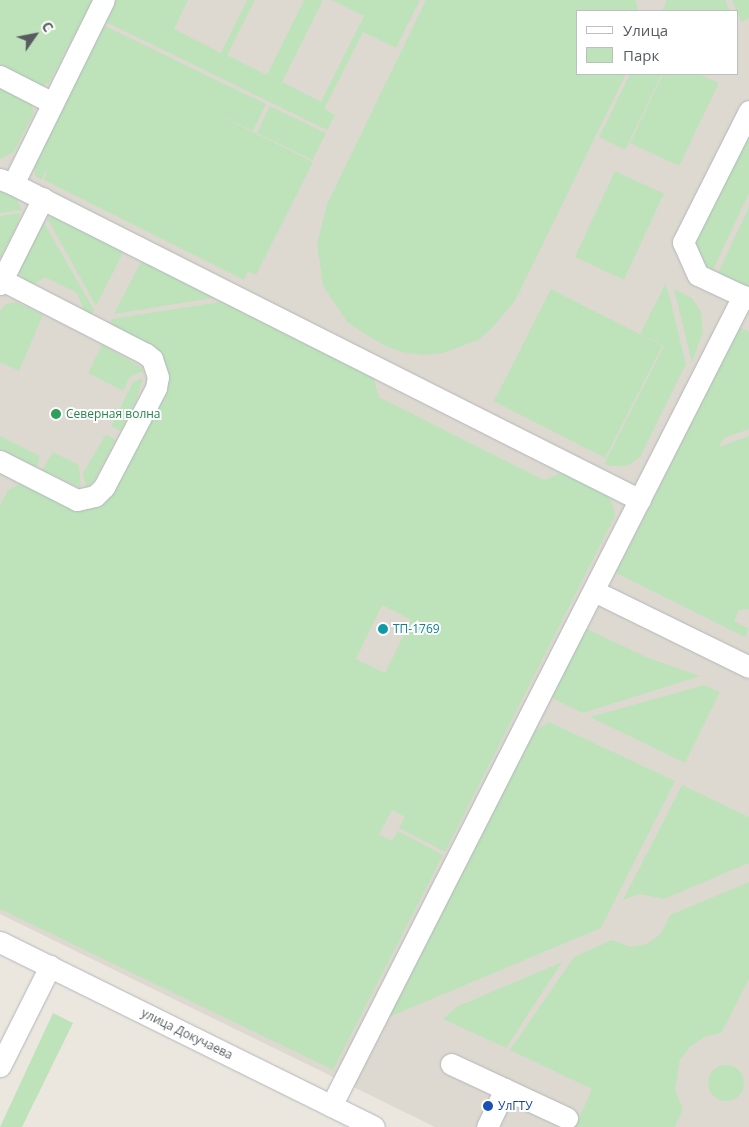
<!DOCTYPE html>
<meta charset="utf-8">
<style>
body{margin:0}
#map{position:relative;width:749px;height:1127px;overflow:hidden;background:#ebe7df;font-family:"Open Sans",sans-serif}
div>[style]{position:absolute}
.education>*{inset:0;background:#ddd9d0}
.green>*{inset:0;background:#bee3bb;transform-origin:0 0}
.round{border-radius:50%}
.roads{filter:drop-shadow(0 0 1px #b2b6ba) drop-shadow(0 0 1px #b2b6ba)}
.minor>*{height:21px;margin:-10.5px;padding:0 10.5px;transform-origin:10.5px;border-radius:10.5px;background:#fff}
.dots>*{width:14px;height:14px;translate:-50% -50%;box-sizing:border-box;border:2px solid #fff;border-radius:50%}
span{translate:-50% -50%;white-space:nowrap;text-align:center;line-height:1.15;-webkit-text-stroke:4px #fff;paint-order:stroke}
.leisure-label{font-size:12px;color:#27864d}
.left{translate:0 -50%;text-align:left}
.culture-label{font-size:12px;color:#0d838f}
.street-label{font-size:12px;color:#585c60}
.transit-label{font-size:12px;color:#164399}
.legend{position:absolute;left:576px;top:10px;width:162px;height:65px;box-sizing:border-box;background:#fff;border:1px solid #bcbebf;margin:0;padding:6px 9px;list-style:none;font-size:15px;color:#585c60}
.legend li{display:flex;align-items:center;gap:10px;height:25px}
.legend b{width:25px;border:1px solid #bcbebf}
.north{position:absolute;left:10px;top:10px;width:50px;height:50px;-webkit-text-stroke:4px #fff;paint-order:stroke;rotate:57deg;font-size:14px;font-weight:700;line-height:20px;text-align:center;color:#585c60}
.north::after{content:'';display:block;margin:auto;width:18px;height:22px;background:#585c60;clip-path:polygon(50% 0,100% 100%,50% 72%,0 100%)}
</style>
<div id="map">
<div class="education">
<div style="clip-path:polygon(evenodd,0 0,749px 0,749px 1127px,435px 1127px,0 914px,0 0,578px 11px,738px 11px,738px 74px,578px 74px,578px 11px)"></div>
</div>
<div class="green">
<div style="clip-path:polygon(0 0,93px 0,49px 83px,41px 86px,0 68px)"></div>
<div style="clip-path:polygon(112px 0,188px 0,174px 29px,221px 53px,247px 0,255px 0,227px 55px,267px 75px,304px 0,323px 0,282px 82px,321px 102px,364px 16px,332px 0,420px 0,396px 48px,363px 32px,324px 109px,335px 115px,327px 130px,102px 20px)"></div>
<div style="clip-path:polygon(426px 0,636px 0,638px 11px,578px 11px,578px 74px,626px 74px,515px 301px,491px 329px,478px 340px,443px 353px,423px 355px,402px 352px,381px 344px,347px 322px,323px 286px,317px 244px,327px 204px)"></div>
<div style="clip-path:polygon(667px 0,725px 0,730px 11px,662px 11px)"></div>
<div style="clip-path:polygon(732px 0,749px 0,749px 18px,741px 22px)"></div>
<div style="clip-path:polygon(103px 25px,266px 104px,253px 131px,195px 103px,313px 162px,256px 275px,248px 271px,244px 280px,44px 180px,48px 167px,41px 180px,35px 176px,35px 162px)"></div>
<div style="clip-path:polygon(630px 74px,662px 74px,625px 150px,599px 137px)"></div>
<div style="clip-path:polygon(663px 74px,699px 74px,719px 83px,679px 166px,630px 143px)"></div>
<div style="clip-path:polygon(0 87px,31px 103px,34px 112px,14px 152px,0 159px)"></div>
<div style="left:270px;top:106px;width:62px;height:30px;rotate:26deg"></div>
<div style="clip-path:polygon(749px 129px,749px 193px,712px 272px,703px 268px,692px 242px)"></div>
<div style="left:615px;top:171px;width:54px;height:95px;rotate:25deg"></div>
<div style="clip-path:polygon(0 184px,15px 195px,22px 210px,0 213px)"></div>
<div style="clip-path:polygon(749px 207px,749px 290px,717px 275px)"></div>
<div style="clip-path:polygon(20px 213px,18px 223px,0 258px,0 216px)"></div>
<div style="clip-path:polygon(54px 215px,126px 247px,96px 306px,47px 218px)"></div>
<div style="clip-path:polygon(43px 221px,94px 310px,91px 316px,85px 313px,77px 293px,45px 277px,32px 286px,21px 276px,19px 268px)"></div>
<div style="clip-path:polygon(144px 256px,225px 296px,114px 314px)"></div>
<div style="clip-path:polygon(666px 283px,686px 364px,640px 457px,627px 466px,610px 466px,604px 464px,664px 346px,640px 334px)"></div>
<div style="left:551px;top:289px;width:125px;height:126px;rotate:27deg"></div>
<div style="clip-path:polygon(674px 289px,692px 298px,701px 312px,703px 332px,692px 362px)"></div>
<div style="clip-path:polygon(evenodd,232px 300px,371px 370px,379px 397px,544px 480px,566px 471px,607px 495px,613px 505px,615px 516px,445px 852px,399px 828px,405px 817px,392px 810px,379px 834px,392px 841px,398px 831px,443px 855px,333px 1070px,0 909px,0 505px,8px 490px,21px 483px,77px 508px,165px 381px,109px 325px,112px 319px,232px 300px,382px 605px,411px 620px,385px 673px,356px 659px,382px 605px)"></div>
<div style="clip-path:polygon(16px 302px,43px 315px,19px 371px,0 362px,0 311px,6px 304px)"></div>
<div style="clip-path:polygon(740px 327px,749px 332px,749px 429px,724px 438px,719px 447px,749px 436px,749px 609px,739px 610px,734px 621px,749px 629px,745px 637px,616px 573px)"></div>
<div style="clip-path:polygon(102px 345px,141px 367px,143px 371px,130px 377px,123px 391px,88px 373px)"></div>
<div style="clip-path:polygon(143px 378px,136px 401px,121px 431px,111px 426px,133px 382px)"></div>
<div style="clip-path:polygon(106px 434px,116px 440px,94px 481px,86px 488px,83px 473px)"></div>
<div style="clip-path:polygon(0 436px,40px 456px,37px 468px,0 449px)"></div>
<div style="clip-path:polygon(53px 452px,79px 465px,81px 488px,42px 470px)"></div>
<div style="clip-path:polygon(585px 628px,646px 657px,700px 676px,583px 713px,550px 697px)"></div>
<div style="clip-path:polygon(704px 685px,720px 692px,685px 763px,590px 717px)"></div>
<div style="clip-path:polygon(549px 722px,675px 781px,601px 928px,389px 1017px,535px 731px)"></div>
<div style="clip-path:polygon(682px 785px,749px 817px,749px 863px,664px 899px,639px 894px,623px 900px)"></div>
<div style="clip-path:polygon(749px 882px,749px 979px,721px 1033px,704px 1037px,690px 1047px,680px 1059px,675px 1090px,683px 1109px,675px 1127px,575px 1127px,592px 1089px,510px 1050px,574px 957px,612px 940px,631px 947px,647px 944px,661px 934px,670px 915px)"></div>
<div style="clip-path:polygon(562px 962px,506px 1048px,443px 1019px,456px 1007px)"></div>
<div style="clip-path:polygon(53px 1013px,73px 1023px,22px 1127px,0 1127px)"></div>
<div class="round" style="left:708px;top:1065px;width:36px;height:36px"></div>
</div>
<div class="roads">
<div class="minor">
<div style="left:0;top:76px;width:59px;rotate:27deg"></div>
<div style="left:749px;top:111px;width:147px;rotate:116.7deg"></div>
<div style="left:683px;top:242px;width:36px;rotate:66deg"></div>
<div style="left:698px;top:275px;width:56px;rotate:25.2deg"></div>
<div style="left:0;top:179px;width:14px;rotate:21deg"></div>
<div style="left:13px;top:184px;width:205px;rotate:-63.7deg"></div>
<div style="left:13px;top:184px;width:702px;rotate:26.75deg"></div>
<div style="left:0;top:284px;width:96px;rotate:-63.4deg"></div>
<div style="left:0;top:461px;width:86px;rotate:26.9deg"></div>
<div style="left:77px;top:500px;width:18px;rotate:-13deg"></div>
<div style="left:95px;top:496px;width:13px;rotate:-45deg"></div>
<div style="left:104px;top:487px;width:112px;rotate:-62.3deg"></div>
<div style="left:156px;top:388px;width:11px;rotate:-80deg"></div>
<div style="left:158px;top:377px;width:19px;rotate:-108deg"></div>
<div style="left:152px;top:359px;width:8px;rotate:-140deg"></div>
<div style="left:146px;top:354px;width:162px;rotate:-152.8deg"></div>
<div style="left:594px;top:591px;width:173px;rotate:26.1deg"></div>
<div style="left:0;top:942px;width:417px;rotate:26.3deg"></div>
<div style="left:451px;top:1064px;width:128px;rotate:25deg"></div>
<div style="left:0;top:1066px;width:112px;rotate:-63.4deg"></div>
<div style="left:331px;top:1106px;width:909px;rotate:-63.04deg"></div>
<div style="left:487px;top:1127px;width:42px;rotate:-64.7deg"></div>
</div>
</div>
<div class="dots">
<div style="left:56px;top:414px;background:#2e9e5b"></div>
<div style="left:383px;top:629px;background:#0f9aa8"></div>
<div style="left:488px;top:1106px;background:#1a4fb4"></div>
</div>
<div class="leisure-label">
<span class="left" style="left:66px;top:414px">Северная волна</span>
</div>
<div class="culture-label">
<span class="left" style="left:393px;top:629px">ТП-1769</span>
</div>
<div class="street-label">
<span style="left:187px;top:1034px;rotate:26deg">улица Докучаева</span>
</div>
<div class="transit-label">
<span class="left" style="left:498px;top:1106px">УлГТУ</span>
</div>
<ul class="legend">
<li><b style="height:6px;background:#fff"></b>Улица</li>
<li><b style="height:14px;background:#bee3bb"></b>Парк</li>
</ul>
<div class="north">С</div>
</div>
